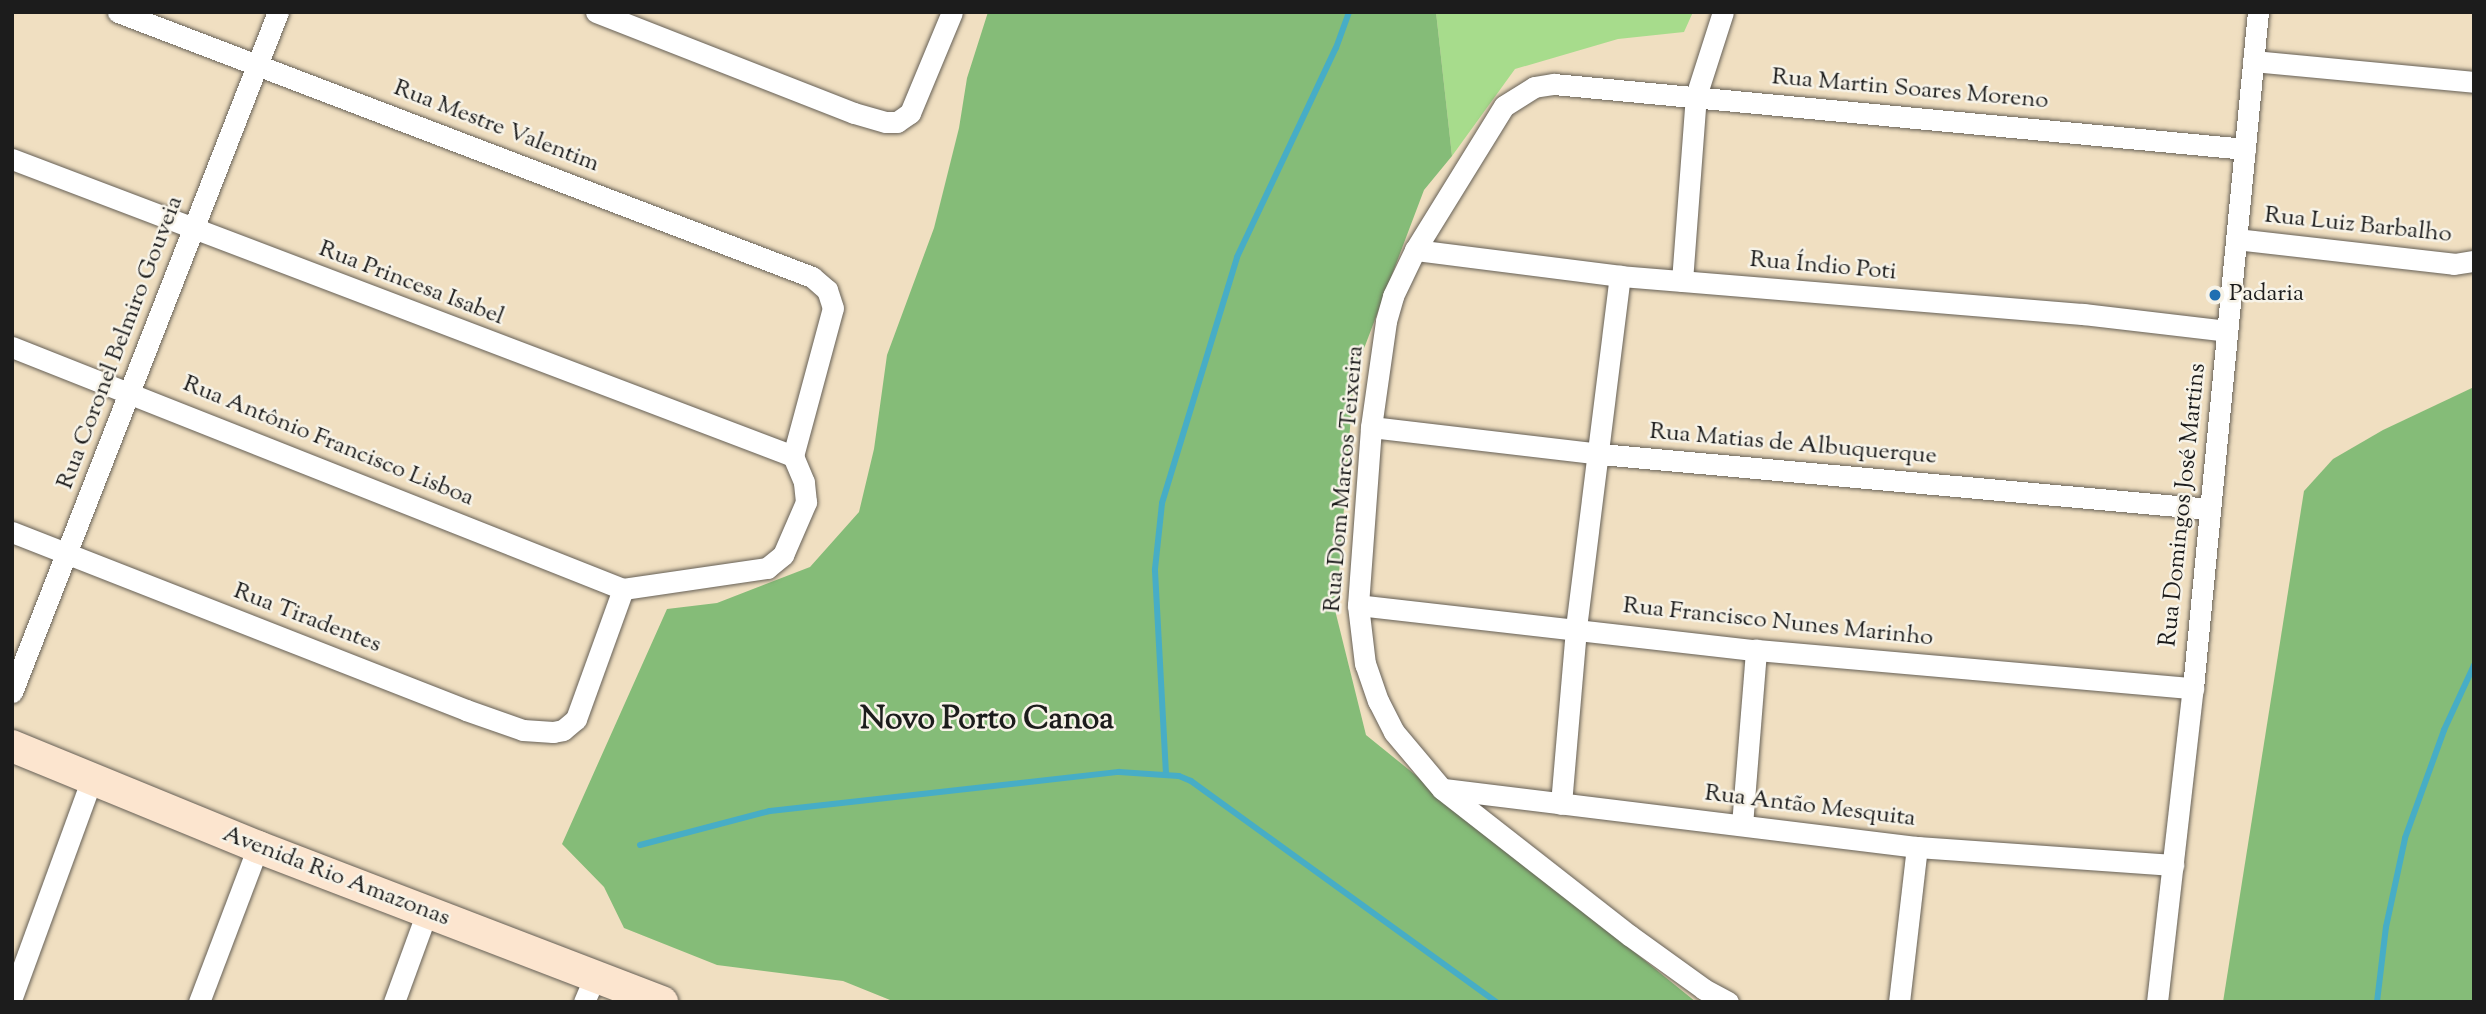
<!DOCTYPE html>
<meta charset="utf-8">
<style>
body{margin:0}
#map{position:relative;width:2486px;height:1014px;overflow:hidden;background:#f0dfc1;font-family:"Sorts Mill Goudy",serif}
div>[style]{position:absolute}
.green>*{inset:0;background:#a7dc8c}
.forest>*{inset:0;background:#85bc78}
.stream>*{height:6px;margin:-3px;padding:0 3px;transform-origin:3px;border-radius:3px;background:#47adc6}
.roads{filter:drop-shadow(0 0 2px #666056) drop-shadow(0 0 2px #666056)}
.street>*{height:21px;margin:-10.5px;padding:0 10.5px;transform-origin:10.5px;border-radius:10.5px;background:#fff}
.secondary>*{height:32px;margin:-16px;padding:0 16px;transform-origin:16px;border-radius:16px;background:#fce5cf}
.dots>*{width:19px;height:19px;translate:-50% -50%;box-sizing:border-box;border:4px solid #f7f3e8;border-radius:50%}
span{translate:-50% -50%;white-space:nowrap;text-align:center;line-height:1.15;-webkit-text-stroke:5px #f7f3e8;paint-order:stroke}
.street-label{font-size:24px;color:#1c1c1c}
.poi-label{font-size:24px;color:#1c1c1c}
.left{translate:0 -50%;text-align:left}
.district-label{font-size:32px;color:#1c1c1c;font-weight:700}
.frame{position:absolute;inset:0;border:14px solid #1c1c1c;pointer-events:none}
</style>
<div id="map">
<div class="green">
<div style="clip-path:polygon(1436px 12px,1693px 12px,1684px 32px,1618px 39px,1515px 69px,1452px 156px)"></div>
</div>
<div class="forest">
<div style="clip-path:polygon(988px 12px,1436px 12px,1452px 156px,1424px 190px,1354px 375px,1336px 614px,1366px 735px,1696px 1002px,895px 1002px,843px 981px,717px 965px,624px 928px,604px 887px,562px 844px,667px 609px,717px 603px,810px 567px,859px 512px,874px 449px,887px 355px,934px 228px,959px 128px,967px 78px)"></div>
<div style="clip-path:polygon(2474px 387px,2474px 1002px,2223px 1002px,2304px 491px,2333px 459px,2383px 430px)"></div>
</div>
<div class="stream">
<div style="left:1166px;top:774px;width:205px;rotate:-93.1deg"></div>
<div style="left:1155px;top:569px;width:66px;rotate:-83.9deg"></div>
<div style="left:1162px;top:503px;width:257px;rotate:-73deg"></div>
<div style="left:1237px;top:257px;width:231px;rotate:-64.7deg"></div>
<div style="left:1336px;top:48px;width:38px;rotate:-70deg"></div>
<div style="left:640px;top:845px;width:134px;rotate:-14.7deg"></div>
<div style="left:770px;top:811px;width:351px;rotate:-6.4deg"></div>
<div style="left:1119px;top:772px;width:60px;rotate:3.8deg"></div>
<div style="left:1179px;top:776px;width:13px;rotate:23deg"></div>
<div style="left:1191px;top:781px;width:377px;rotate:35.9deg"></div>
<div style="left:2377px;top:1002px;width:76px;rotate:-83.2deg"></div>
<div style="left:2386px;top:927px;width:91px;rotate:-77.9deg"></div>
<div style="left:2405px;top:838px;width:115px;rotate:-70.1deg"></div>
<div style="left:2444px;top:730px;width:72px;rotate:-65.2deg"></div>
</div>
<div class="roads">
<div class="street">
<div style="left:596px;top:12px;width:277px;rotate:21.4deg"></div>
<div style="left:854px;top:113px;width:33px;rotate:16deg"></div>
<div style="left:886px;top:122px;width:11px"></div>
<div style="left:897px;top:122px;width:16px;rotate:-35deg"></div>
<div style="left:910px;top:113px;width:109px;rotate:-67.4deg"></div>
<div style="left:2253px;top:61px;width:222px;rotate:5.4deg"></div>
<div style="left:12px;top:159px;width:836px;rotate:20.82deg"></div>
<div style="left:2236px;top:239px;width:219px;rotate:6.5deg"></div>
<div style="left:2454px;top:264px;width:20px;rotate:-9deg"></div>
<div style="left:1415px;top:250px;width:207px;rotate:7.2deg"></div>
<div style="left:1620px;top:276px;width:465px;rotate:4.7deg"></div>
<div style="left:2083px;top:314px;width:145px;rotate:6.7deg"></div>
<div style="left:1682px;top:281px;width:186px;rotate:-85.7deg"></div>
<div style="left:1696px;top:96px;width:88px;rotate:-72.2deg"></div>
<div style="left:12px;top:347px;width:657px;rotate:21.61deg"></div>
<div style="left:1371px;top:427px;width:231px;rotate:6.7deg"></div>
<div style="left:1600px;top:454px;width:612px;rotate:5.15deg"></div>
<div style="left:12px;top:532px;width:488px;rotate:21.4deg"></div>
<div style="left:466px;top:710px;width:60px;rotate:19.3deg"></div>
<div style="left:523px;top:730px;width:30px;rotate:4deg"></div>
<div style="left:553px;top:732px;width:10px;rotate:-11deg"></div>
<div style="left:563px;top:730px;width:17px;rotate:-40deg"></div>
<div style="left:576px;top:719px;width:138px;rotate:-70.1deg"></div>
<div style="left:623px;top:589px;width:146px;rotate:-8.3deg"></div>
<div style="left:767px;top:568px;width:21px;rotate:-39deg"></div>
<div style="left:783px;top:555px;width:58px;rotate:-66.5deg"></div>
<div style="left:806px;top:502px;width:20px;rotate:-96deg"></div>
<div style="left:804px;top:482px;width:28px;rotate:-113deg"></div>
<div style="left:793px;top:456px;width:153px;rotate:-74.9deg"></div>
<div style="left:833px;top:308px;width:19px;rotate:-108deg"></div>
<div style="left:827px;top:290px;width:20px;rotate:-139deg"></div>
<div style="left:812px;top:277px;width:743px;rotate:-159.1deg"></div>
<div style="left:1358px;top:605px;width:401px;rotate:6.5deg"></div>
<div style="left:1756px;top:650px;width:439px;rotate:5deg"></div>
<div style="left:12px;top:692px;width:730px;rotate:-68.64deg"></div>
<div style="left:1444px;top:789px;width:477px;rotate:7deg"></div>
<div style="left:1917px;top:847px;width:257px;rotate:4deg"></div>
<div style="left:1561px;top:804px;width:177px;rotate:-85.1deg"></div>
<div style="left:1576px;top:628px;width:355px;rotate:-82.9deg"></div>
<div style="left:1742px;top:825px;width:176px;rotate:-85.4deg"></div>
<div style="left:12px;top:997px;width:230px;rotate:-69.9deg"></div>
<div style="left:199px;top:1002px;width:166px;rotate:-69.2deg"></div>
<div style="left:394px;top:1002px;width:96px;rotate:-69.9deg"></div>
<div style="left:584px;top:1002px;width:28px;rotate:-67deg"></div>
<div style="left:1728px;top:1002px;width:27px;rotate:-152deg"></div>
<div style="left:1704px;top:989px;width:92px;rotate:-144.2deg"></div>
<div style="left:1629px;top:935px;width:237px;rotate:-142deg"></div>
<div style="left:1442px;top:789px;width:75px;rotate:-130.1deg"></div>
<div style="left:1394px;top:732px;width:35px;rotate:-117deg"></div>
<div style="left:1378px;top:701px;width:39px;rotate:-109deg"></div>
<div style="left:1365px;top:664px;width:59px;rotate:-96.8deg"></div>
<div style="left:1358px;top:605px;width:178px;rotate:-85.8deg"></div>
<div style="left:1371px;top:427px;width:107px;rotate:-81.9deg"></div>
<div style="left:1386px;top:321px;width:26px;rotate:-74deg"></div>
<div style="left:1393px;top:296px;width:51px;rotate:-64.4deg"></div>
<div style="left:1415px;top:250px;width:169px;rotate:-58.3deg"></div>
<div style="left:1504px;top:106px;width:36px;rotate:-32deg"></div>
<div style="left:1534px;top:87px;width:20px;rotate:-9deg"></div>
<div style="left:1554px;top:84px;width:694px;rotate:5.37deg"></div>
<div style="left:1899px;top:1002px;width:156px;rotate:-83.4deg"></div>
<div style="left:2157px;top:1002px;width:316px;rotate:-83.5deg"></div>
<div style="left:2193px;top:688px;width:679px;rotate:-84.51deg"></div>
</div>
<div class="secondary">
<div style="left:12px;top:746px;width:266px;rotate:22.3deg"></div>
<div style="left:258px;top:847px;width:433px;rotate:21deg"></div>
</div>
</div>
<div class="dots">
<div style="left:2215px;top:295px;background:#1f6fb2"></div>
</div>
<div class="street-label">
<span style="left:1910px;top:90px;rotate:5deg">Rua Martin Soares Moreno</span>
<span style="left:496px;top:127px;rotate:21deg">Rua Mestre Valentim</span>
<span style="left:2358px;top:226px;rotate:6deg">Rua Luiz Barbalho</span>
<span style="left:1823px;top:267px;rotate:5deg">Rua Índio Poti</span>
<span style="left:411px;top:284px;rotate:21deg">Rua Princesa Isabel</span>
<span style="left:121px;top:343px;rotate:-69deg">Rua Coronel Belmiro Gouveia</span>
<span style="left:328px;top:442px;rotate:22deg">Rua Antônio Francisco Lisboa</span>
<span style="left:1793px;top:445px;rotate:5deg">Rua Matias de Albuquerque</span>
<span style="left:1345px;top:479px;rotate:-85deg">Rua Dom Marcos Teixeira</span>
<span style="left:2184px;top:505px;rotate:-84deg">Rua Domingos José Martins</span>
<span style="left:307px;top:619px;rotate:21deg">Rua Tiradentes</span>
<span style="left:1778px;top:623px;rotate:6deg">Rua Francisco Nunes Marinho</span>
<span style="left:1810px;top:807px;rotate:7deg">Rua Antão Mesquita</span>
<span style="left:336px;top:877px;rotate:21deg">Avenida Rio Amazonas</span>
</div>
<div class="poi-label">
<span class="left" style="left:2229px;top:295px">Padaria</span>
</div>
<div class="district-label">
<span style="left:987px;top:720px">Novo Porto Canoa</span>
</div>
<div class="frame"></div>
</div>
